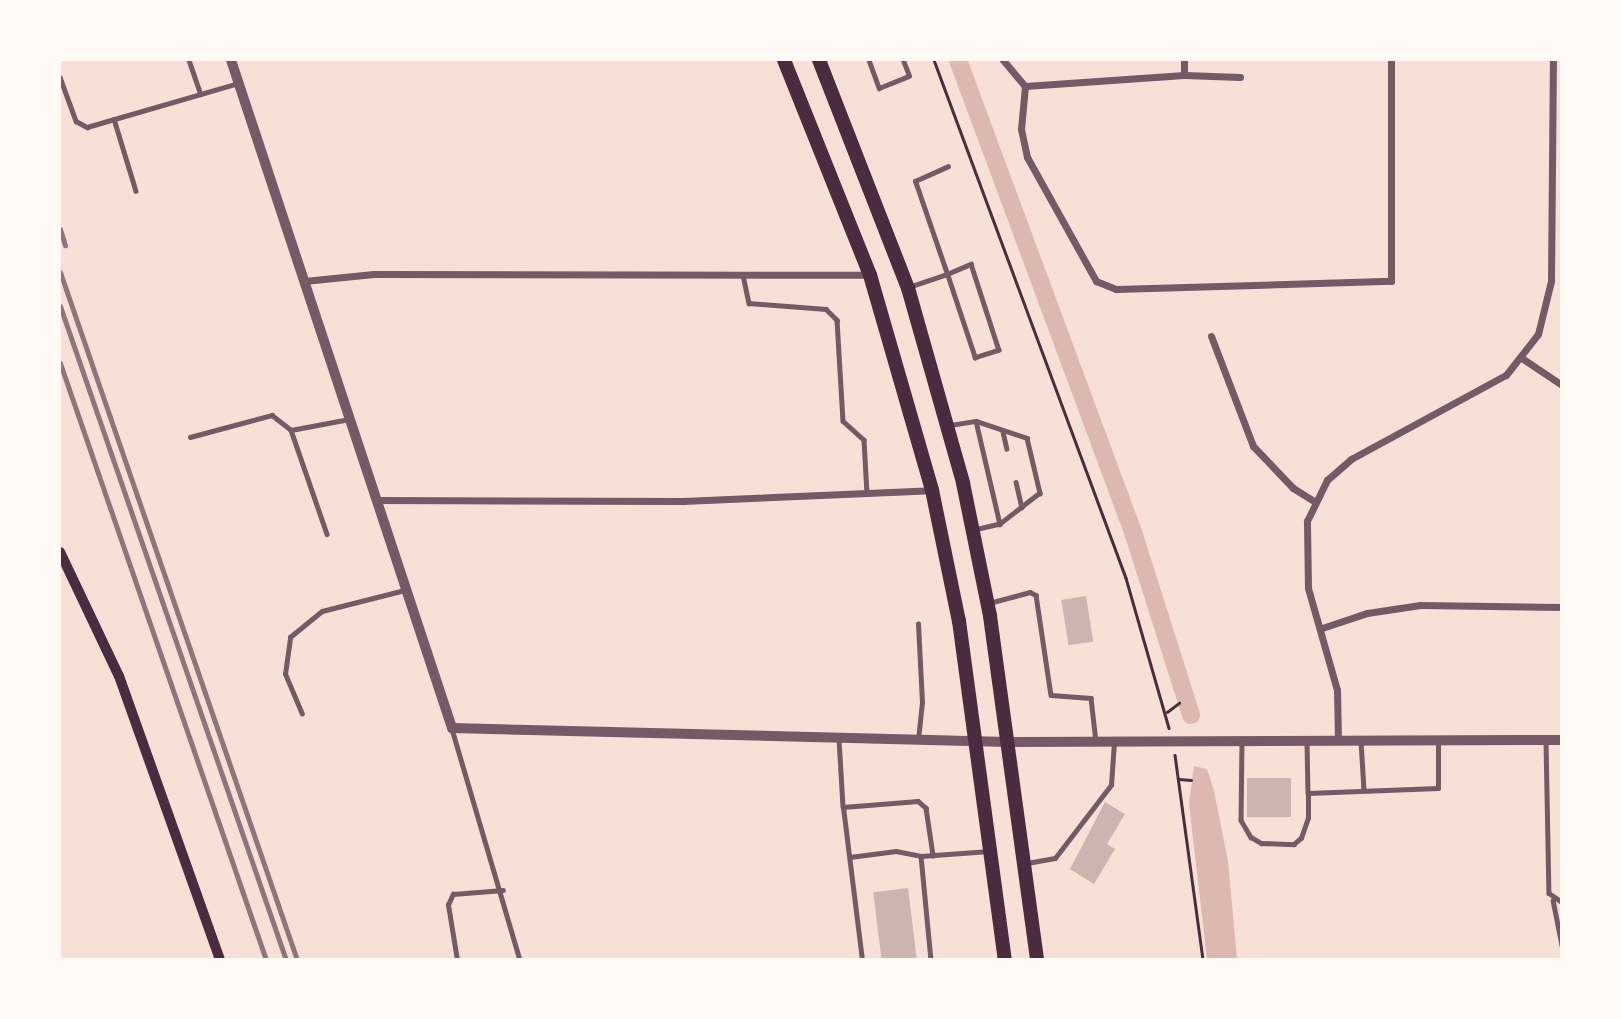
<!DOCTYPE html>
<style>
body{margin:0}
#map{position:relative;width:1621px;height:1019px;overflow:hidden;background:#f7e1d7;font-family:Mulish,sans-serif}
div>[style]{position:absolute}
.water>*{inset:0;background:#dcb8b0}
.canal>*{height:18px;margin:-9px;padding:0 9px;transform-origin:9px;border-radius:9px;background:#dcb8b0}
.building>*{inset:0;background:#ccb4b1;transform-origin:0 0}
.path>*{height:2.5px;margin:-1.25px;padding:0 1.25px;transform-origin:1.25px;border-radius:1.25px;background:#4a2c40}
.service>*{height:4.5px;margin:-2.25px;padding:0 2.25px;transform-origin:2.25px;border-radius:2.25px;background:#755966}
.minor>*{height:7px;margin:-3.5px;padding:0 3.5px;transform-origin:3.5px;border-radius:3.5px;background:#755966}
.tertiary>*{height:10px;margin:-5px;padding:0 5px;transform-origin:5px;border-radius:5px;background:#755966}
.secondary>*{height:10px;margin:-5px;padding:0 5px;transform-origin:5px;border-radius:5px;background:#4a2c40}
.trunk>*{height:14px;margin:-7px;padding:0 7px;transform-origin:7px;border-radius:7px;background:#4a2c40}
.rail>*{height:5px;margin:-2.5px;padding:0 2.5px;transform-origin:2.5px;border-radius:2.5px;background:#8f747c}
span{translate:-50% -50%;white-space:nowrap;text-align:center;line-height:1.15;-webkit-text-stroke:5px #fffaf5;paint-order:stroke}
.frame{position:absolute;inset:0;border:61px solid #fffaf5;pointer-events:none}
</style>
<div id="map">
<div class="water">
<div style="clip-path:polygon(1194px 766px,1207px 769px,1214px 791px,1228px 861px,1237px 959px,1207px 959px,1189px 804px)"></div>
</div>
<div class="canal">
<div style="left:958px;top:60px;width:503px;rotate:69.66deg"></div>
<div style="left:1133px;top:532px;width:192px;rotate:72.4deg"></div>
</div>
<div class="building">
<div style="left:1086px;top:596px;width:46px;height:25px;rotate:81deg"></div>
<div style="left:1247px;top:778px;width:44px;height:39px"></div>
<div style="clip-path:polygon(1105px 802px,1125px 814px,1107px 844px,1115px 849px,1094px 884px,1070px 869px)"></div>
<div style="left:908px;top:888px;width:72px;height:35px;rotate:83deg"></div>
</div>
<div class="path">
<div style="left:934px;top:60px;width:552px;rotate:69.66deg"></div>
<div style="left:1126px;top:578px;width:156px;rotate:74deg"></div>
<div style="left:1167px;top:712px;width:15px;rotate:-37deg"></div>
<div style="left:1175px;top:755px;width:207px;rotate:82.2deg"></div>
<div style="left:1179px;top:779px;width:12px;rotate:5deg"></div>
</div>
<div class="service">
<div style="left:189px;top:60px;width:36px;rotate:71deg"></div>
<div style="left:869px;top:60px;width:30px;rotate:70deg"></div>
<div style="left:879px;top:88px;width:32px;rotate:-22deg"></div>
<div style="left:909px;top:76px;width:17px;rotate:-111deg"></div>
<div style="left:60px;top:77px;width:47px;rotate:70deg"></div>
<div style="left:76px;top:121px;width:13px;rotate:29deg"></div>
<div style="left:87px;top:127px;width:157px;rotate:-16.2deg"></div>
<div style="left:114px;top:119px;width:75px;rotate:73deg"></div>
<div style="left:743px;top:275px;width:29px;rotate:78deg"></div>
<div style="left:749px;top:303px;width:77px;rotate:4.5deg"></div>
<div style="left:826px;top:309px;width:16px;rotate:45deg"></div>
<div style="left:837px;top:320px;width:101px;rotate:86.6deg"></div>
<div style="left:843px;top:421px;width:28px;rotate:42deg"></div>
<div style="left:864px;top:440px;width:53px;rotate:86.8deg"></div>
<div style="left:912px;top:286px;width:37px;rotate:-19deg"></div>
<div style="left:947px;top:274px;width:26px;rotate:-23deg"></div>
<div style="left:971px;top:264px;width:90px;rotate:72deg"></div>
<div style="left:999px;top:350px;width:25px;rotate:162deg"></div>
<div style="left:975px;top:358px;width:89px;rotate:-108.4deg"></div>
<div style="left:947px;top:274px;width:98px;rotate:-109deg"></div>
<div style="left:915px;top:181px;width:36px;rotate:-24deg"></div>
<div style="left:976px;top:421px;width:54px;rotate:18.4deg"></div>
<div style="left:1027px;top:438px;width:57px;rotate:76.7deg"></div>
<div style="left:1040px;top:493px;width:51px;rotate:142.2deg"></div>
<div style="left:950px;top:425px;width:26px;rotate:-9deg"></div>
<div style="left:976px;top:421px;width:106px;rotate:76.9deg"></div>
<div style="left:1000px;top:524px;width:27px;rotate:167deg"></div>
<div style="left:291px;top:430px;width:110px;rotate:70.9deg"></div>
<div style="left:1003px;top:432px;width:17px;rotate:77deg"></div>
<div style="left:190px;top:437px;width:85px;rotate:-15deg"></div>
<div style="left:272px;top:415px;width:24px;rotate:38deg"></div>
<div style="left:291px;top:430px;width:59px;rotate:-10.7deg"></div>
<div style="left:1016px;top:482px;width:26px;rotate:77deg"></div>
<div style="left:989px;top:603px;width:42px;rotate:-15deg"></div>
<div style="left:1030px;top:592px;width:7px;rotate:27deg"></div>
<div style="left:1036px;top:595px;width:101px;rotate:81.5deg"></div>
<div style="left:1051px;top:695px;width:40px;rotate:4.3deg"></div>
<div style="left:1091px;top:698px;width:44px;rotate:83.5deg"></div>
<div style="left:302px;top:714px;width:43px;rotate:-113deg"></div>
<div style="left:285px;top:674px;width:37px;rotate:-82deg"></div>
<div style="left:290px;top:637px;width:41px;rotate:-39.1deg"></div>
<div style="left:322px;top:611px;width:86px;rotate:-14.2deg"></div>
<div style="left:452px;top:729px;width:241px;rotate:73.6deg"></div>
<div style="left:839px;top:739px;width:68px;rotate:86.6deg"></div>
<div style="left:918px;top:740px;width:37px;rotate:-84deg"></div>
<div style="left:922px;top:703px;width:79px;rotate:-92.9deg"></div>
<div style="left:1242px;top:741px;width:79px;rotate:90.7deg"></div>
<div style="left:1241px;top:820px;width:20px;rotate:60deg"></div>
<div style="left:1251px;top:837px;width:12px;rotate:31deg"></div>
<div style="left:1261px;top:843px;width:33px;rotate:2deg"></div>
<div style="left:1294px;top:844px;width:9px;rotate:-41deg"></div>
<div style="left:1301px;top:838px;width:21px;rotate:-71deg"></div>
<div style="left:1308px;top:818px;width:25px;rotate:-90deg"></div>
<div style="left:1361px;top:741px;width:49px;rotate:86.5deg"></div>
<div style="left:1546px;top:741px;width:152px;rotate:88.9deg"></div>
<div style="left:1549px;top:893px;width:16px;rotate:35deg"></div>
<div style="left:1307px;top:742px;width:51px;rotate:88.9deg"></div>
<div style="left:1308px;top:793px;width:130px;rotate:-2.2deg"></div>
<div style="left:1438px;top:788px;width:48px;rotate:-90deg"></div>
<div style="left:921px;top:856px;width:104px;rotate:84.5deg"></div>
<div style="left:850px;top:857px;width:46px;rotate:-7.4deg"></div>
<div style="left:896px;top:851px;width:25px;rotate:11deg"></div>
<div style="left:921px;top:856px;width:68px;rotate:-4.2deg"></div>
<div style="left:1027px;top:863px;width:28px;rotate:-10deg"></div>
<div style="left:1055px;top:858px;width:92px;rotate:-52.5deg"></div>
<div style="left:1111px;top:785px;width:43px;rotate:-86deg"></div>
<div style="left:1553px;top:900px;width:46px;rotate:78.7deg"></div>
<div style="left:457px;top:960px;width:56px;rotate:-99.3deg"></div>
<div style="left:448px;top:905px;width:12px;rotate:-66deg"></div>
<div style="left:453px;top:894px;width:50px;rotate:-4.6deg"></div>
<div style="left:862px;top:960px;width:154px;rotate:-97.1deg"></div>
<div style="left:843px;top:807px;width:75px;rotate:-4.6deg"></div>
<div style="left:918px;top:801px;width:11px;rotate:41deg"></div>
<div style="left:926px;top:808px;width:48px;rotate:81.5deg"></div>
</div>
<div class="minor">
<div style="left:1003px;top:60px;width:34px;rotate:50deg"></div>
<div style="left:1184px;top:75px;width:15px;rotate:-90deg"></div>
<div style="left:1240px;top:77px;width:56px;rotate:-178deg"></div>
<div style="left:1184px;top:75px;width:159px;rotate:176deg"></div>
<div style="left:1025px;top:86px;width:43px;rotate:95.3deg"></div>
<div style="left:1021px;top:129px;width:29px;rotate:78deg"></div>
<div style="left:1027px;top:157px;width:142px;rotate:60.9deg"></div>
<div style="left:1096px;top:281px;width:22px;rotate:22deg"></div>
<div style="left:1116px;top:289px;width:275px;rotate:-1.7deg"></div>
<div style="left:1391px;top:281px;width:221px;rotate:-90deg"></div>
<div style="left:304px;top:281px;width:70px;rotate:-5.7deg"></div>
<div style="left:374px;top:274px;width:496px;rotate:0.1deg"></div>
<div style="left:1211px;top:336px;width:118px;rotate:69.1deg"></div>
<div style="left:1253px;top:446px;width:58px;rotate:46.4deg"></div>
<div style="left:1293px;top:488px;width:25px;rotate:32deg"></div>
<div style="left:1523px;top:359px;width:47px;rotate:33.7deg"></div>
<div style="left:376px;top:500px;width:307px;rotate:0.2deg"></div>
<div style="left:683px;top:501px;width:249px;rotate:-2.5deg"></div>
<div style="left:1322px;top:628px;width:47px;rotate:-18.4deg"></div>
<div style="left:1367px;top:613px;width:54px;rotate:-8.6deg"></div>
<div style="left:1420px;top:605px;width:142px;rotate:0.8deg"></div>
<div style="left:1338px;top:741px;width:51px;rotate:-91.1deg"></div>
<div style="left:1337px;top:690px;width:106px;rotate:-105.9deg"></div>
<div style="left:1308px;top:588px;width:67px;rotate:-90.9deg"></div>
<div style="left:1307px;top:521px;width:46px;rotate:-64deg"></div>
<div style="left:1327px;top:480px;width:32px;rotate:-41deg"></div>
<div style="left:1351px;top:459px;width:176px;rotate:-28.5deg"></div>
<div style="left:1506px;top:375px;width:52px;rotate:-52deg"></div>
<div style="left:1538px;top:334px;width:55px;rotate:-76.2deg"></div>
<div style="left:1551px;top:281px;width:221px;rotate:-89.5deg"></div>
</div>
<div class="tertiary">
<div style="left:231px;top:60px;width:704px;rotate:71.69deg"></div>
<div style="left:452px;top:728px;width:556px;rotate:1.44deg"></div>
<div style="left:1008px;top:742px;width:554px;rotate:-0.21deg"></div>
</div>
<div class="secondary">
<div style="left:60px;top:552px;width:137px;rotate:64.6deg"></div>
<div style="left:119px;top:676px;width:301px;rotate:70.4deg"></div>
</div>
<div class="trunk">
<div style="left:784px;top:60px;width:232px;rotate:68.2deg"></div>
<div style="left:870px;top:275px;width:224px;rotate:73.9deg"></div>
<div style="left:932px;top:490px;width:134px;rotate:78.4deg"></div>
<div style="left:959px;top:621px;width:342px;rotate:82.3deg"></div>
<div style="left:819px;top:60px;width:245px;rotate:68.7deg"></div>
<div style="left:908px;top:288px;width:203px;rotate:74.2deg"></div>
<div style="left:963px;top:483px;width:136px;rotate:78.5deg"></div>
<div style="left:990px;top:616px;width:347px;rotate:82.2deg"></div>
</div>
<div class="rail">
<div style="left:60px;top:229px;width:17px;rotate:73deg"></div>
<div style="left:60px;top:272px;width:728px;rotate:70.99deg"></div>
<div style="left:60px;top:306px;width:692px;rotate:70.94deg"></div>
<div style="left:60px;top:363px;width:632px;rotate:70.96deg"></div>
</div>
<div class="frame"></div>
</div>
